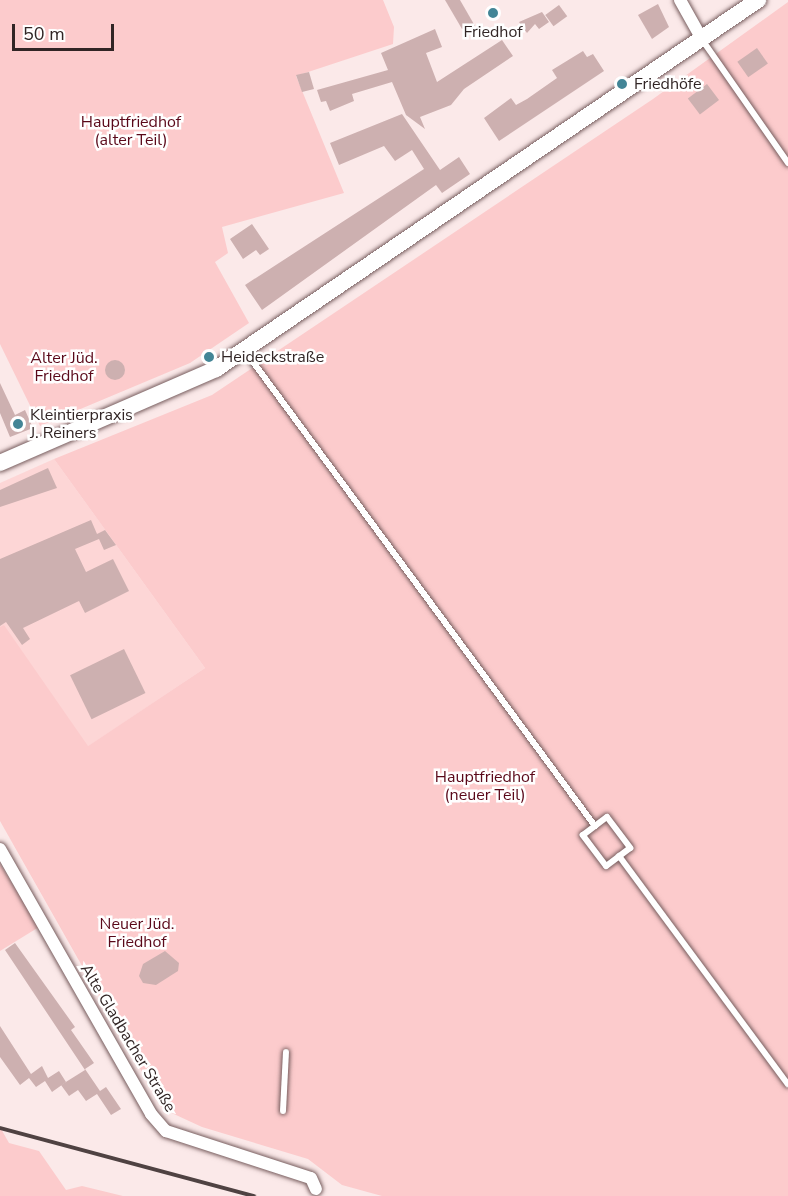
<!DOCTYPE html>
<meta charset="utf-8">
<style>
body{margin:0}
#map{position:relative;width:788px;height:1196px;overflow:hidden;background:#fbe9e9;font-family:"Nunito Sans",sans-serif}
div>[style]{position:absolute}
.built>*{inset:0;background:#fdd6d6}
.green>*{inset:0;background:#fccbcc}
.building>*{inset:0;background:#cdb0b0;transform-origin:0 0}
.round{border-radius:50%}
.roads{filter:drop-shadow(0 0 2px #775d5e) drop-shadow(0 0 2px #775d5e)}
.service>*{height:6px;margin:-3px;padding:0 3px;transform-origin:3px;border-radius:3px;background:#fff}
.minor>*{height:12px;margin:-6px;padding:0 6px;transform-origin:6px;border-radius:6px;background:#fff}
.tertiary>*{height:16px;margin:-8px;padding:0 8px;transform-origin:8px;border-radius:8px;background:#fff}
.rail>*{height:4px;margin:-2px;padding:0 2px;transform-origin:2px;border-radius:2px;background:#4f4242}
.dots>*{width:16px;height:16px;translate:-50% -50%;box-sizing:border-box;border:3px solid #fff;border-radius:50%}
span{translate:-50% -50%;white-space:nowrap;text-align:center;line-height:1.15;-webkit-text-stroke:5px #fff;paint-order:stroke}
.poi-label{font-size:16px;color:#312525}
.left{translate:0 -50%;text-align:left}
.park-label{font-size:16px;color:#5a0819}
.street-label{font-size:16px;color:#312525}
.scale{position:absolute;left:12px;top:24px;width:102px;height:27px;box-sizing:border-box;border:3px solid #312525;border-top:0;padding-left:8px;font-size:18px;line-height:21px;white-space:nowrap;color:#312525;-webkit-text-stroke:4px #fff;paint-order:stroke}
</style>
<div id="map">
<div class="built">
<div style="clip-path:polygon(54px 459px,205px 668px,87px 747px,0 627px,0 483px)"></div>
</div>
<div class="green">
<div style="clip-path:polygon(0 0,383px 0,394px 27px,393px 44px,296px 76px,344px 193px,222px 227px,228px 253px,215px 262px,249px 323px,190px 363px,40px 426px,0 344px)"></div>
<div style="clip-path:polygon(788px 2px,788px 1196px,382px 1196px,342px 1185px,308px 1159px,202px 1127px,163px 1109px,0 821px,0 627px,4px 625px,88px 746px,205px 668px,54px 459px,212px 395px,653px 99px)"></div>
<div style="clip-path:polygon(0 864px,39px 927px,0 951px)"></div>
<div style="clip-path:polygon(0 1127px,9px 1143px,39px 1151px,66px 1190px,82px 1186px,123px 1196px,0 1196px)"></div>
</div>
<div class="building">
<div style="clip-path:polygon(445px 0,460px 0,475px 26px,462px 29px)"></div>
<div style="clip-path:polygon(658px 4px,669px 27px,652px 39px,638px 15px)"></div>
<div style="left:559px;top:5px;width:14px;height:17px;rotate:54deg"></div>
<div style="clip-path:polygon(542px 12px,549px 22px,539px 29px,535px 24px,527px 33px,519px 22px)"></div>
<div style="clip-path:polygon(435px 29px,442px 47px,426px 53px,437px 82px,502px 40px,513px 56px,464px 89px,451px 105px,420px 117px,425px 129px,406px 115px,392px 82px,352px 94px,354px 101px,330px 111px,326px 101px,321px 102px,317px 90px,388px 70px,381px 53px)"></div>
<div style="left:757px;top:48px;width:19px;height:24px;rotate:55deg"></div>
<div style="clip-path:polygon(583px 51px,587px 57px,593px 54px,604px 71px,499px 141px,484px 118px,511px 98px,516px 105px,527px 99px,557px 78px,552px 70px)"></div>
<div style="clip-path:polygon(309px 72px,314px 89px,302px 92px,296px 75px)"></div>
<div style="left:707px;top:84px;width:20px;height:24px;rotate:53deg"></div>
<div style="clip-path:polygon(402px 114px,440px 170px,459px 157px,470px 174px,442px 193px,436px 185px,262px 310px,245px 285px,424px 169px,412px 150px,395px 161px,384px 146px,339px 165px,330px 143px)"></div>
<div style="clip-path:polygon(252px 224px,269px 249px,260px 255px,256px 250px,243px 259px,230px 239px)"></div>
<div class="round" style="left:105px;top:360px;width:20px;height:20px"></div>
<div style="clip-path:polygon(0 383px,15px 415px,25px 410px,33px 428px,10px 437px,0 413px)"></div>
<div style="clip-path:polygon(48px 468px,57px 488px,0 507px,0 490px)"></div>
<div style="clip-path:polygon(91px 520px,97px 534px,105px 530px,116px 545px,104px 550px,99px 539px,75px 549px,86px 572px,113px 559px,129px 591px,85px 613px,79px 601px,23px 628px,30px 639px,22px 645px,6px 622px,0 626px,0 559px)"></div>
<div style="left:124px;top:649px;width:49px;height:60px;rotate:64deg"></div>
<div style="clip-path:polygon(15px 943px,75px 1027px,71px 1030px,94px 1063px,85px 1069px,100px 1091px,106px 1087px,121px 1109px,111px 1115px,97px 1094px,86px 1101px,78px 1090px,69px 1096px,61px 1085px,85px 1070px,5px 950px)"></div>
<div style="clip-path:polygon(165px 951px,179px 963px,178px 971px,156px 985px,143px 983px,139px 976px,143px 964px)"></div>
<div style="clip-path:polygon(0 1026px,31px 1074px,42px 1066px,48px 1078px,59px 1071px,66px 1082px,52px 1092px,45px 1081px,36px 1087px,29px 1078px,20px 1085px,0 1057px)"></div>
</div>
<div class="roads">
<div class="service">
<div style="left:703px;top:41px;width:149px;rotate:55.1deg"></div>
<div style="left:245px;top:351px;width:590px;rotate:53.62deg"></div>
<div style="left:607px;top:817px;width:39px;rotate:53deg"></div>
<div style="left:630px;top:848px;width:30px;rotate:143deg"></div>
<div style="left:606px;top:866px;width:39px;rotate:-127deg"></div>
<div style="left:583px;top:835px;width:30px;rotate:-37deg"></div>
<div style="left:619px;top:856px;width:284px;rotate:53.5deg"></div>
<div style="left:283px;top:1111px;width:59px;rotate:-87.1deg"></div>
</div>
<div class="minor">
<div style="left:680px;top:0;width:47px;rotate:60.7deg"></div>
<div style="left:0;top:849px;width:305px;rotate:60.3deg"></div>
<div style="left:151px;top:1114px;width:23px;rotate:49deg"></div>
<div style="left:166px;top:1131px;width:152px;rotate:18deg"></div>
<div style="left:311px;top:1178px;width:12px;rotate:66deg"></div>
</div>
<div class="tertiary">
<div style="left:0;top:463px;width:236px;rotate:-23.5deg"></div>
<div style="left:216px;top:369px;width:656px;rotate:-34.25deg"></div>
</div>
</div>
<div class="rail">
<div style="left:0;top:1128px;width:263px;rotate:15deg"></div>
</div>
<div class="dots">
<div style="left:493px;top:13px;background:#438596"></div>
<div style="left:622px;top:84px;background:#438596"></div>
<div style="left:209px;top:357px;background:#438596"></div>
<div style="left:18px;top:424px;background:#438596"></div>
</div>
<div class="poi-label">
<span style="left:493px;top:32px">Friedhof</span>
<span class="left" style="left:634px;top:84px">Friedhöfe</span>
<span class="left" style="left:221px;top:357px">Heideckstraße</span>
<span class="left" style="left:30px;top:424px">Kleintierpraxis<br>J. Reiners</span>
</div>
<div class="park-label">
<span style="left:131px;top:131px">Hauptfriedhof<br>(alter Teil)</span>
<span style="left:64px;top:367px">Alter Jüd.<br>Friedhof</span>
<span style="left:485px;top:786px">Hauptfriedhof<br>(neuer Teil)</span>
<span style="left:137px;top:933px">Neuer Jüd.<br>Friedhof</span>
</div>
<div class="street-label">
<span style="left:128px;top:1038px;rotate:59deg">Alte Gladbacher Straße</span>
</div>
<div class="scale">50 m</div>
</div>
